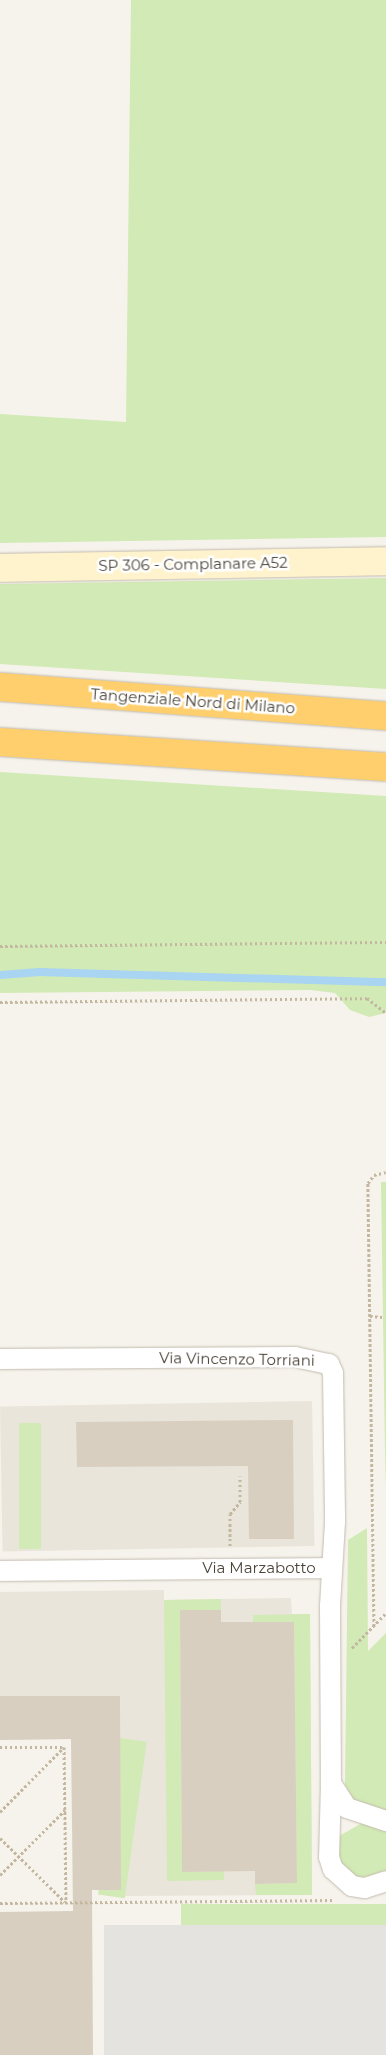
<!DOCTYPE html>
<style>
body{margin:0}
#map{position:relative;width:386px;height:2055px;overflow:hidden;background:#f6f3ec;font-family:Montserrat,sans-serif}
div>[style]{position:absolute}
.residential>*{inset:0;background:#eae5da;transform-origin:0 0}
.green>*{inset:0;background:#d2eab5;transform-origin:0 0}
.parking>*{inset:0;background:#e5e3e0;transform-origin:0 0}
.stream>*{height:8px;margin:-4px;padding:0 4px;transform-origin:4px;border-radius:4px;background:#a9d4f2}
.building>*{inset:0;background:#d8cfc1}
.path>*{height:3px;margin-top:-1.5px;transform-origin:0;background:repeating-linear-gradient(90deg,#c4b79f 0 2.5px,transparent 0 5px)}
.roads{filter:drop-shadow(0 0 1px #c2bbae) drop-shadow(0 0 1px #c2bbae)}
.street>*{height:20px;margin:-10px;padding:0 10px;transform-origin:10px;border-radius:10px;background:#fff}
.secondary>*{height:28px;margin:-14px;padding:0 14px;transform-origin:14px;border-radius:14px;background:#fff3cd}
.highway>*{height:28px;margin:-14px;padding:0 14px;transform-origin:14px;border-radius:14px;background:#ffcf6e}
span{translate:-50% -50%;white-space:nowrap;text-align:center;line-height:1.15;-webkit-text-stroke:5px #fff;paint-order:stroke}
.street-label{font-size:15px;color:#4b4439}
</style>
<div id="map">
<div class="residential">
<div style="left:312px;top:1401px;width:145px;height:312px;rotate:89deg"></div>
<div style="clip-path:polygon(164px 1590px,164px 1600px,291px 1598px,292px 1614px,310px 1614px,312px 1895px,121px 1896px,71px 1739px,0 1740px,0 1592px)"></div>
</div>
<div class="green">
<div style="clip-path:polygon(131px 0,386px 0,386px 537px,0 543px,0 414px,126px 422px)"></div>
<div style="clip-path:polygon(386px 578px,386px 689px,0 664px,0 584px)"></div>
<div style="clip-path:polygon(0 772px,386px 796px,386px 1013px,369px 1017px,350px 1010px,335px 993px,310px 990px,0 993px)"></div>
<div style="clip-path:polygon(381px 1182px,386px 1182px,386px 1491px,385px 1452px)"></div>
<div style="left:19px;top:1423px;width:22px;height:126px"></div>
<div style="clip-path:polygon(367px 1528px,368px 1651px,386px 1633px,386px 1813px,355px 1803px,345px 1785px,348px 1540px)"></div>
<div style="clip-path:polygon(221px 1599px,221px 1610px,180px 1611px,182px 1872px,224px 1871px,224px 1880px,167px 1881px,164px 1600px)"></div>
<div style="clip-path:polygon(310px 1614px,312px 1895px,256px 1895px,255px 1884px,297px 1883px,294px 1622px,253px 1622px,253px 1615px)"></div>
<div style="left:120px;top:1738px;width:27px;height:158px;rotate:8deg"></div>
<div style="clip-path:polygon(364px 1822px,386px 1831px,386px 1872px,376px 1879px,355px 1879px,339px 1866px,339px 1836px)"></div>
<div style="left:386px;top:1904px;width:21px;height:205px;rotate:90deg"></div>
</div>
<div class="parking">
<div style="left:386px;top:1925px;width:130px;height:282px;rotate:90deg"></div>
</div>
<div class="stream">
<div style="left:0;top:975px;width:40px;rotate:-4.3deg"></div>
<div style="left:40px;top:972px;width:346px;rotate:1.7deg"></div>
</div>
<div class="building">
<div style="clip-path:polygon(293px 1420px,294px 1539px,249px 1539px,248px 1466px,77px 1467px,76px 1422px)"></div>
<div style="clip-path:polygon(180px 1610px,221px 1610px,221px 1622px,294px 1622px,297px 1883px,255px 1884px,255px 1871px,182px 1872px)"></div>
<div style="clip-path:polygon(0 1696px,120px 1696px,121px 1890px,92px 1890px,93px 2055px,0 2055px,0 1912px,73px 1911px,71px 1739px,0 1740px)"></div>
</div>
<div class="path">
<div style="left:0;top:946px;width:386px;rotate:-0.6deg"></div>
<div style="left:0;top:1002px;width:367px;rotate:-0.6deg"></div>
<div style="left:367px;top:998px;width:24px;rotate:38deg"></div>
<div style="left:370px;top:1316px;width:12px;rotate:5deg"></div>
<div style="left:230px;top:1546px;width:32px;rotate:-90deg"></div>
<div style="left:230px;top:1514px;width:16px;rotate:-50deg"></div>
<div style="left:240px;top:1502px;width:26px;rotate:-90deg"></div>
<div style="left:374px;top:1626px;width:443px;rotate:-90.8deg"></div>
<div style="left:368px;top:1183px;width:10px;rotate:-53deg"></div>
<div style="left:374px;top:1175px;width:12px;rotate:-14deg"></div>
<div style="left:352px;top:1648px;width:49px;rotate:-45.8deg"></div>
<div style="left:0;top:1747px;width:64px"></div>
<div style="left:0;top:1812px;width:91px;rotate:-45.4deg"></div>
<div style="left:64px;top:1747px;width:155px;rotate:89.3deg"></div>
<div style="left:0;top:1838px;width:91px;rotate:44.6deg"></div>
<div style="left:0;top:1875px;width:92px;rotate:-45deg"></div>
<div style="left:0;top:1903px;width:335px;rotate:-0.5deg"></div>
</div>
<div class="roads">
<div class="street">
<div style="left:0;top:1359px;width:295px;rotate:-0.4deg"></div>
<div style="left:295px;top:1357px;width:35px;rotate:12deg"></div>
<div style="left:329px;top:1364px;width:10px;rotate:66deg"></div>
<div style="left:333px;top:1373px;width:149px;rotate:89.2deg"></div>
<div style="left:335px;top:1522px;width:84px;rotate:93.4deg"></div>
<div style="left:330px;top:1606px;width:177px;rotate:89.7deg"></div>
<div style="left:0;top:1571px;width:332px;rotate:-0.5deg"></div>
<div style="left:386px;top:1821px;width:41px;rotate:-161.6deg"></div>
<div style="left:347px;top:1808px;width:30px;rotate:-123deg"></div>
<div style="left:331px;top:1783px;width:74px;rotate:91.5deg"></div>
<div style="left:329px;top:1857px;width:13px;rotate:72deg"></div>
<div style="left:333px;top:1869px;width:25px;rotate:42deg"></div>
<div style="left:352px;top:1886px;width:13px;rotate:9deg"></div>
<div style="left:365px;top:1888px;width:22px;rotate:-18deg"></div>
</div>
<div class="secondary">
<div style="left:0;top:568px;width:386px;rotate:-1deg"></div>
</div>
<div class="highway">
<div style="left:0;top:687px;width:387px;rotate:4.3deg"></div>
<div style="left:0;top:742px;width:387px;rotate:3.7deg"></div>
</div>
</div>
<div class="street-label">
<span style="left:193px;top:564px;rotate:-1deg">SP 306 - Complanare A52</span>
<span style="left:193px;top:701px;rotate:4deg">Tangenziale Nord di Milano</span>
<span style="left:237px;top:1359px;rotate:1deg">Via Vincenzo Torriani</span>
<span style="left:259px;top:1568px">Via Marzabotto</span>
</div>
</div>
